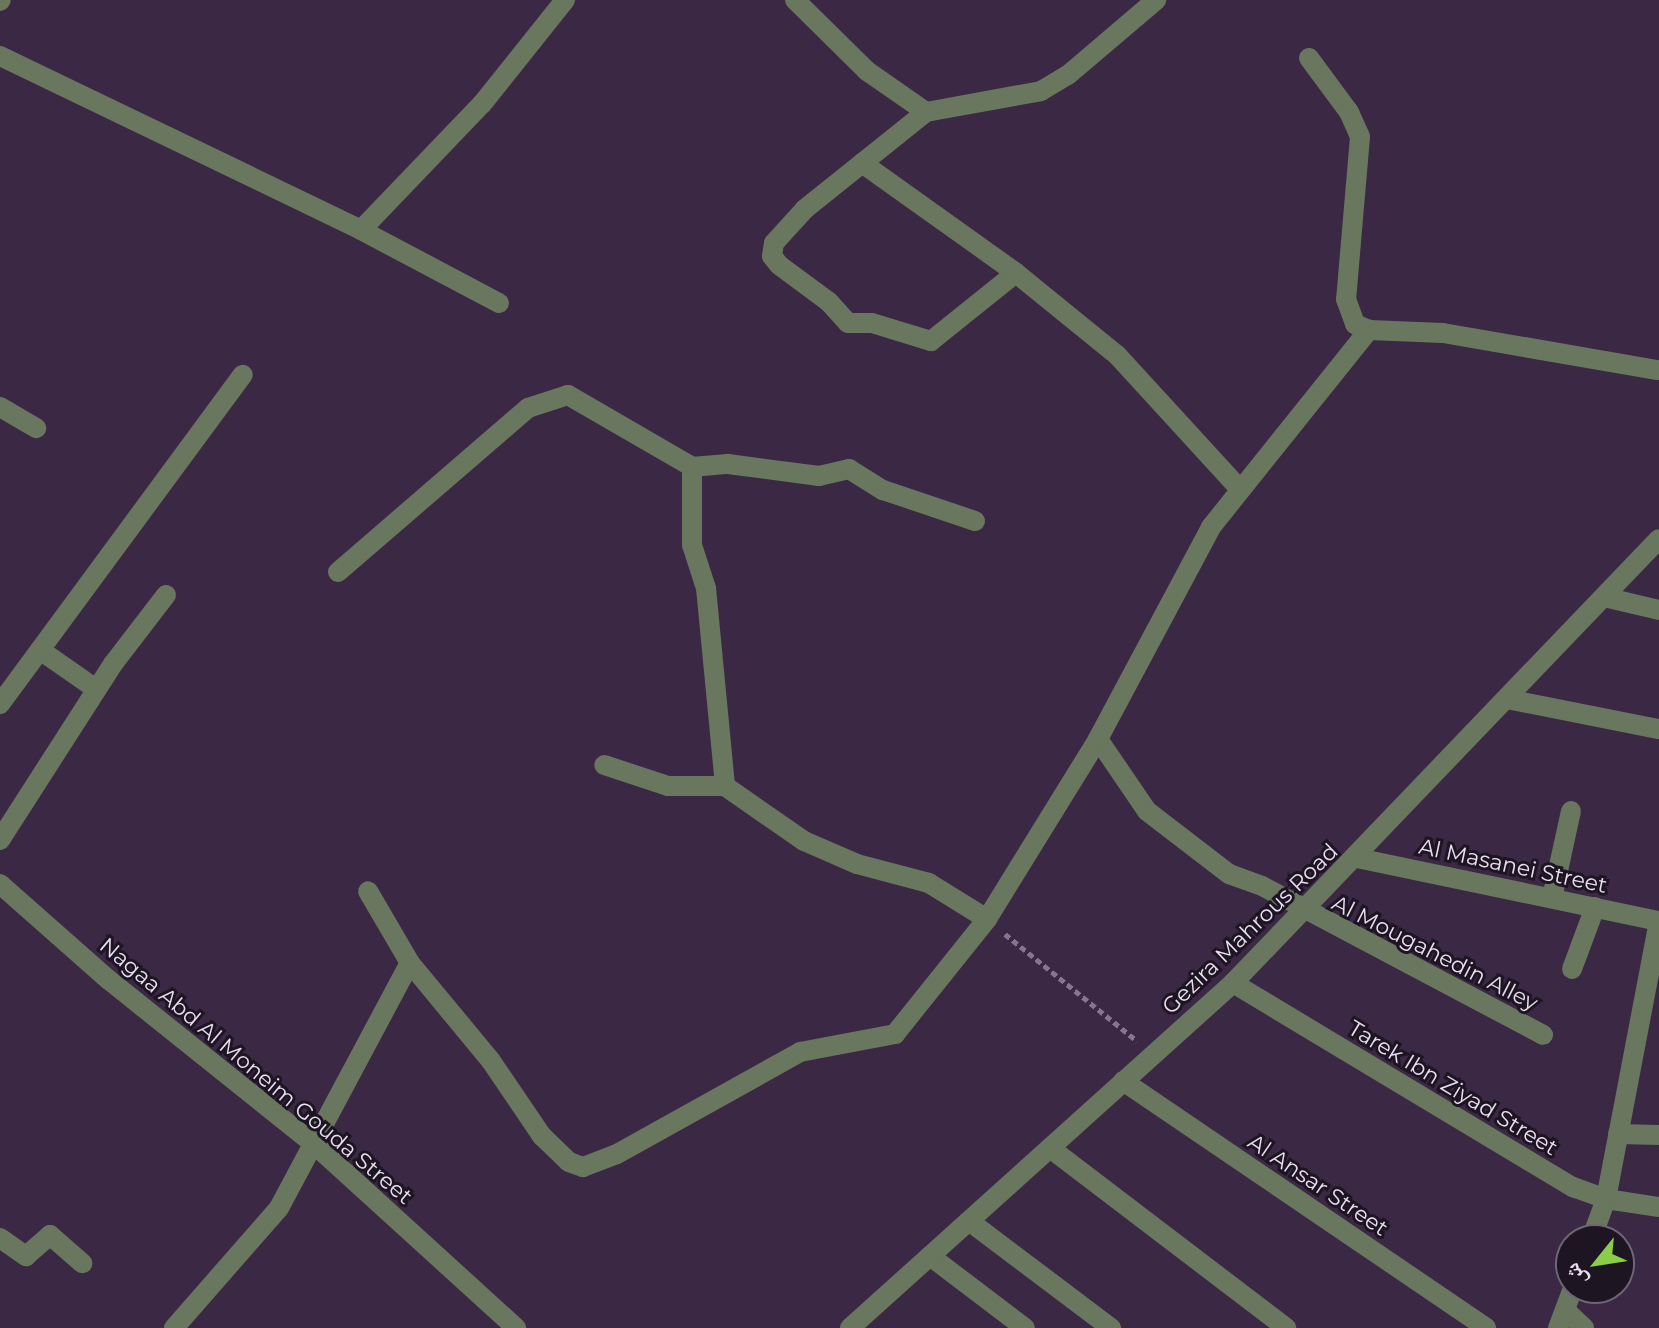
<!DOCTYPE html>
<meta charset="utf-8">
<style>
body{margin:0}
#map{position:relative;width:1659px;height:1328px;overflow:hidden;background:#3b2845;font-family:Montserrat,"Noto Naskh Arabic",sans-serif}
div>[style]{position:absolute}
.path>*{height:5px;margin-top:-2.5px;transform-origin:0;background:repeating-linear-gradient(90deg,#85758e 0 6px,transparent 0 10px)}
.minor>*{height:20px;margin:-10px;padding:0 10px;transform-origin:10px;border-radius:10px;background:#68775e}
span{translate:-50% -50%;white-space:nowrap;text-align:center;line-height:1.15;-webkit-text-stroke:6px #1d1522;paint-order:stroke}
.street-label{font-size:22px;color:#e9def1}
.north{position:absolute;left:1555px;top:1224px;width:80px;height:80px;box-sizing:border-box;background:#1d1522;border:2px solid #6f6575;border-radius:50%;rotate:240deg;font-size:22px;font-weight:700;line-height:32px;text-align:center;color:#e9def1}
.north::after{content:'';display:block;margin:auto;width:28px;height:36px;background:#8ace47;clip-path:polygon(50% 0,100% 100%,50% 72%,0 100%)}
</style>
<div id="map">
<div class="path">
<div style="left:1005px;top:934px;width:170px;rotate:39deg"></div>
</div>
<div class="minor">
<div style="left:795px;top:0;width:101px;rotate:44.6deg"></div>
<div style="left:867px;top:71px;width:72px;rotate:34.8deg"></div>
<div style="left:926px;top:112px;width:155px;rotate:141.3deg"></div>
<div style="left:805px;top:209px;width:46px;rotate:132.4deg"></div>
<div style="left:774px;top:243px;width:13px;rotate:99deg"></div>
<div style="left:772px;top:256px;width:11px;rotate:52deg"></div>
<div style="left:779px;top:265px;width:62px;rotate:36.5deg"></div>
<div style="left:829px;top:302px;width:28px;rotate:48deg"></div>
<div style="left:848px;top:323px;width:24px"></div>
<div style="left:872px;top:323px;width:62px;rotate:17deg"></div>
<div style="left:931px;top:341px;width:109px;rotate:-38.7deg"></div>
<div style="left:0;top:1px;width:1px;rotate:-45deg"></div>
<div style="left:0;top:56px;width:401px;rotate:25.7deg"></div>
<div style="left:361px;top:230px;width:156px;rotate:27.9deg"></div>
<div style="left:1309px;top:58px;width:67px;rotate:53.5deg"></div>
<div style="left:1349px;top:112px;width:27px;rotate:66deg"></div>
<div style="left:1360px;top:137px;width:163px;rotate:94.9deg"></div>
<div style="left:1346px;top:299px;width:27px;rotate:70deg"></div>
<div style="left:1355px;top:324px;width:15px;rotate:23deg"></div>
<div style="left:1369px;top:330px;width:74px;rotate:2.3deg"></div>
<div style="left:1443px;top:333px;width:218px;rotate:9.8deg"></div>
<div style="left:926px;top:112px;width:117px;rotate:-10.3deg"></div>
<div style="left:1041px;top:91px;width:31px;rotate:-31deg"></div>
<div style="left:1068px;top:75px;width:116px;rotate:-40.4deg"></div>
<div style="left:862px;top:163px;width:189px;rotate:35.5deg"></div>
<div style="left:1016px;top:273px;width:130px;rotate:39.1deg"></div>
<div style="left:1117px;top:355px;width:180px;rotate:47.5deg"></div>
<div style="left:361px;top:230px;width:175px;rotate:-46.2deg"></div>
<div style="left:482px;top:104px;width:133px;rotate:-51.4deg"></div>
<div style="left:0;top:407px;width:42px;rotate:30.3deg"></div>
<div style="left:692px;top:467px;width:78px;rotate:90deg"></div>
<div style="left:692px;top:545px;width:45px;rotate:72deg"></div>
<div style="left:706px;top:588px;width:199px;rotate:84.5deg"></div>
<div style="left:338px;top:572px;width:251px;rotate:-40.8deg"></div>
<div style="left:528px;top:408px;width:42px;rotate:-18deg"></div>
<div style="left:568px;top:395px;width:143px;rotate:30.1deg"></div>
<div style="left:692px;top:467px;width:36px;rotate:-5deg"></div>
<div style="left:728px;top:464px;width:92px;rotate:7.5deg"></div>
<div style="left:819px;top:476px;width:31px;rotate:-13deg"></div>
<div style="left:849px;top:469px;width:40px;rotate:32deg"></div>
<div style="left:883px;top:490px;width:97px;rotate:18.6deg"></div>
<div style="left:1604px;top:597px;width:57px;rotate:13.3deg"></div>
<div style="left:40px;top:650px;width:68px;rotate:34.9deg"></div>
<div style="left:1507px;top:699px;width:155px;rotate:11.2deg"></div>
<div style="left:0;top:704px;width:409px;rotate:-53.6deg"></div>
<div style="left:1098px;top:739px;width:87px;rotate:55.8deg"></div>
<div style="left:1147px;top:811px;width:103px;rotate:37.5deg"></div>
<div style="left:1229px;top:874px;width:35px;rotate:20deg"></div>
<div style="left:1262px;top:886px;width:318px;rotate:27.9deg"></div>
<div style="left:0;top:840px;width:209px;rotate:-57.3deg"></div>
<div style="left:113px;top:664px;width:87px;rotate:-52.5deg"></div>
<div style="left:1357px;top:858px;width:309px;rotate:11.8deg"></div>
<div style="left:0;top:884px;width:145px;rotate:41.4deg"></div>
<div style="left:109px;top:980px;width:264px;rotate:38.7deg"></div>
<div style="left:315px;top:1145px;width:272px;rotate:42.3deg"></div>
<div style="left:1552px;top:898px;width:89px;rotate:-77.7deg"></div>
<div style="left:987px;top:919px;width:211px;rotate:-58.3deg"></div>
<div style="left:1098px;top:739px;width:240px;rotate:-61.9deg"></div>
<div style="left:1211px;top:527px;width:253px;rotate:-51.3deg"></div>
<div style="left:410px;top:963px;width:127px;rotate:50.4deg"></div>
<div style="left:491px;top:1061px;width:91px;rotate:55.8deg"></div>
<div style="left:542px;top:1136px;width:37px;rotate:44deg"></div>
<div style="left:569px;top:1162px;width:15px;rotate:20deg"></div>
<div style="left:583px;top:1167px;width:36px;rotate:-21deg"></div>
<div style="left:617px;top:1154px;width:210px;rotate:-29.1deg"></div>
<div style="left:800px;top:1052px;width:97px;rotate:-10.7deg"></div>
<div style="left:895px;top:1034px;width:147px;rotate:-51.3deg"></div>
<div style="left:987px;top:919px;width:68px;rotate:-148.2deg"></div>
<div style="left:929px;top:883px;width:74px;rotate:-165.2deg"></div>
<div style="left:857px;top:864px;width:58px;rotate:-156.5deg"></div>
<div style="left:804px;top:841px;width:96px;rotate:-145.2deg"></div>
<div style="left:725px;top:786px;width:57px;rotate:180deg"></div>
<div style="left:668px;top:786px;width:67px;rotate:-161.8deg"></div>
<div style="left:1572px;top:969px;width:66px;rotate:-69.6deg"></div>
<div style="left:1233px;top:983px;width:397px;rotate:31deg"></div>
<div style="left:1573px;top:1187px;width:35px;rotate:20deg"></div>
<div style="left:1606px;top:1199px;width:54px;rotate:8.6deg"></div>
<div style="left:1123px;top:1081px;width:439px;rotate:34.2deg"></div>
<div style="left:1618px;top:1134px;width:41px;rotate:1.4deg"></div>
<div style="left:1050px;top:1148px;width:297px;rotate:37.3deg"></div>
<div style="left:969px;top:1221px;width:178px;rotate:37deg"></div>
<div style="left:0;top:1238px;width:32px;rotate:35deg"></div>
<div style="left:26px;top:1256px;width:32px;rotate:-41deg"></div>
<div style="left:50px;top:1235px;width:43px;rotate:41.2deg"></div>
<div style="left:1591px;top:1240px;width:44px;rotate:-69.9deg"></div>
<div style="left:1606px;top:1199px;width:283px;rotate:-79.2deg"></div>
<div style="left:930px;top:1256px;width:119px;rotate:37.2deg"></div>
<div style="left:1565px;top:1310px;width:26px;rotate:43deg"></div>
<div style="left:174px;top:1328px;width:159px;rotate:-48.8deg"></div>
<div style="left:279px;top:1208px;width:278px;rotate:-61.9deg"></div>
<div style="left:410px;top:963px;width:83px;rotate:-120.3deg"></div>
<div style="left:850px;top:1328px;width:515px;rotate:-42.01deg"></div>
<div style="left:1233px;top:983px;width:615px;rotate:-46.19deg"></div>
<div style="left:1558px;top:1328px;width:43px;rotate:-69.4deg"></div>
</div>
<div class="street-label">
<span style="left:1513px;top:866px;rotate:12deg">Al Masanei Street</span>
<span style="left:1250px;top:929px;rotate:-44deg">Gezira Mahrous Road</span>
<span style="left:1435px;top:953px;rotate:27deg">Al Mougahedin Alley</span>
<span style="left:256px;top:1071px;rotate:40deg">Nagaa Abd Al Moneim Gouda Street</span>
<span style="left:1453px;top:1088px;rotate:31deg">Tarek Ibn Ziyad Street</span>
<span style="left:1318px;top:1185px;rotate:34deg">Al Ansar Street</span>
</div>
<div class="north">ش</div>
</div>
